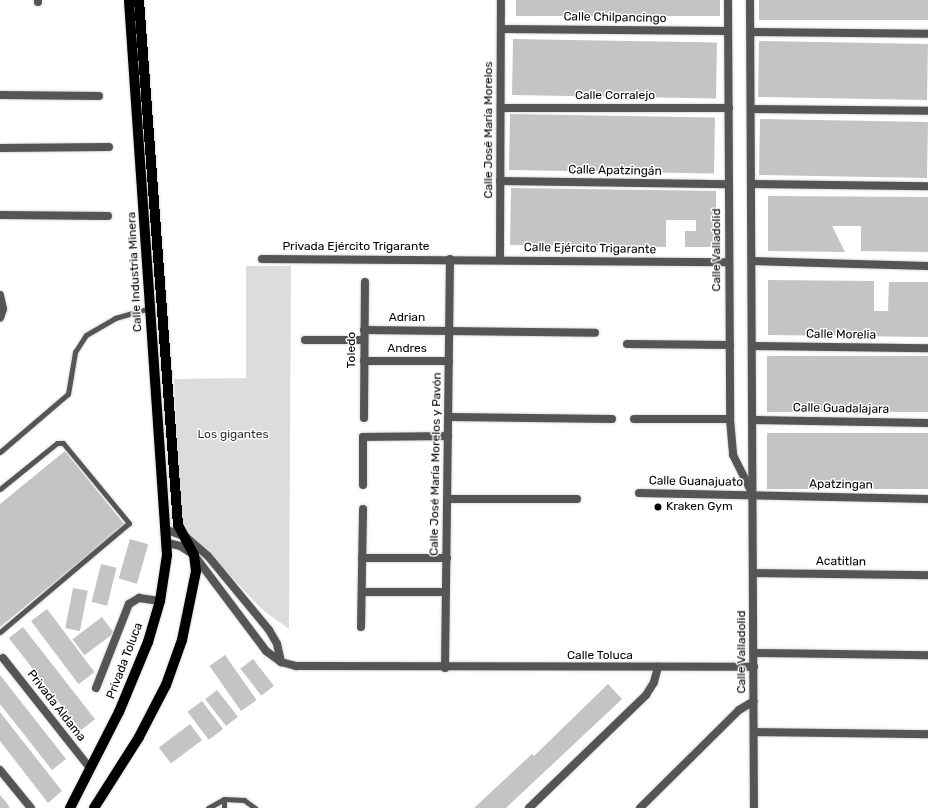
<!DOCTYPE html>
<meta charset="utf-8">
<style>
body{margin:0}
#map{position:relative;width:928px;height:808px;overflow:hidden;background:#fff;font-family:Rubik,sans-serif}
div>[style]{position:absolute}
.green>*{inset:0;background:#dcdcdc}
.building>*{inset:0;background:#c4c4c4;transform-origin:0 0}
.roads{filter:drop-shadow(0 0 1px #dbdbdb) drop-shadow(0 0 1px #dbdbdb)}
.lane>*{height:5px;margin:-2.5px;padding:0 2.5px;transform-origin:2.5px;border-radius:2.5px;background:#555}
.street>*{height:8px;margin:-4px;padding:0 4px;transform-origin:4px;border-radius:4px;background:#555}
.primary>*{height:10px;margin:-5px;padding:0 5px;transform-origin:5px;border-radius:5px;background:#000}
.dots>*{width:11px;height:11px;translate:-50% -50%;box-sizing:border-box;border:2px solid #fff;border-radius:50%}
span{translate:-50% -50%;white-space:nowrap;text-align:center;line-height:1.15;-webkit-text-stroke:3px #fff;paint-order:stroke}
.street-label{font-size:12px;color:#000}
.park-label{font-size:12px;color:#333}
.poi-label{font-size:12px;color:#000}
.left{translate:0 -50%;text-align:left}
</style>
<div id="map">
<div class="green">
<div style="clip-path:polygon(246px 266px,291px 266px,289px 629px,264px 611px,181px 525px,174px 379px,246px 378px)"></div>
</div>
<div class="building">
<div style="left:516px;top:0;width:204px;height:16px"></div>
<div style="left:759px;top:0;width:169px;height:20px"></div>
<div style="left:513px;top:39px;width:204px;height:56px;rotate:1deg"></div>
<div style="left:759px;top:41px;width:169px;height:56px;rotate:1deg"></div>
<div style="left:510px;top:114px;width:205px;height:56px;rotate:1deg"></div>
<div style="left:760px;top:119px;width:168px;height:56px;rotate:1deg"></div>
<div style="clip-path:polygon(511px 188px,716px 191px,716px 247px,685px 247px,685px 231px,696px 231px,696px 220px,666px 220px,666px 247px,510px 245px)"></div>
<div style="clip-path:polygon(768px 196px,928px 197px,928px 252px,861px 251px,861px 226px,832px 226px,845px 252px,768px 251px)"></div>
<div style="clip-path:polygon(768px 280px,874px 281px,874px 311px,888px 311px,889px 282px,928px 282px,928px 337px,768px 335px)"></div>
<div style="left:767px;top:356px;width:161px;height:56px"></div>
<div style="left:767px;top:433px;width:161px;height:56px"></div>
<div style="clip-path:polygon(65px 451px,125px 525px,0 627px,0 504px)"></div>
<div style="left:130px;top:539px;width:19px;height:41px;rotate:16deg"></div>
<div style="left:101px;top:564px;width:16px;height:39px;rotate:14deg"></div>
<div style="left:73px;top:588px;width:15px;height:41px;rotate:11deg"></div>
<div style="left:47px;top:609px;width:79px;height:20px;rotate:53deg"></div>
<div style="left:102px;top:617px;width:20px;height:37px;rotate:53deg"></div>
<div style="left:23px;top:627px;width:117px;height:18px;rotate:52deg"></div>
<div style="left:225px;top:655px;width:55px;height:19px;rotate:55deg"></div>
<div style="left:253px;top:659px;width:34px;height:16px;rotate:52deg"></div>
<div style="clip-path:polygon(0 675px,66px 759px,52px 770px,0 704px)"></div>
<div style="clip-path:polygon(608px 684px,622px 699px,506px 808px,474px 808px,532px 754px,534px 756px)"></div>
<div style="left:217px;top:690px;width:34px;height:15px;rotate:52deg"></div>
<div style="left:202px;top:701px;width:35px;height:18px;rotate:53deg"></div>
<div style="clip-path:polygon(0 712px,62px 791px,48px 803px,0 741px)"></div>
<div style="left:190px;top:724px;width:20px;height:39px;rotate:53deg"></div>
<div style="clip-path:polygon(0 795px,6px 802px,10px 808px,0 808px)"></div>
</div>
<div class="roads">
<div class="lane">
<div style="left:0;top:452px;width:89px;rotate:-40.5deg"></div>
<div style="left:68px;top:394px;width:43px;rotate:-80.5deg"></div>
<div style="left:75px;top:352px;width:20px;rotate:-57deg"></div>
<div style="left:86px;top:335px;width:34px;rotate:-30deg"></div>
<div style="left:115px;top:318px;width:36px;rotate:-16deg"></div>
<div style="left:0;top:489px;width:73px;rotate:-38.9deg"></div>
<div style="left:57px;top:443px;width:6px"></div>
<div style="left:63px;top:443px;width:104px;rotate:50.5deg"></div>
<div style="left:129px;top:523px;width:169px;rotate:139.8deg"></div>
<div style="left:224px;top:799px;width:20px;rotate:3deg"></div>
<div style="left:244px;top:800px;width:14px;rotate:36deg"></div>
<div style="left:208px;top:808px;width:18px;rotate:-29deg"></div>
<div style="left:224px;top:799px;width:9px;rotate:90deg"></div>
</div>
<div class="street">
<div style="left:38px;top:0;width:2px;rotate:90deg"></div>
<div style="left:728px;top:0;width:419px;rotate:89.7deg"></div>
<div style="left:730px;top:419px;width:36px;rotate:85deg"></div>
<div style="left:733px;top:455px;width:42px;rotate:63.4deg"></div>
<div style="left:750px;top:0;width:808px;rotate:89.72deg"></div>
<div style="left:501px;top:29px;width:227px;rotate:0.5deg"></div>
<div style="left:751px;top:32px;width:177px;rotate:0.6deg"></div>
<div style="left:0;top:95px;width:99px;rotate:0.6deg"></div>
<div style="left:501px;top:108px;width:228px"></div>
<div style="left:751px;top:109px;width:177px;rotate:0.6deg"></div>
<div style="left:0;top:148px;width:109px;rotate:-0.5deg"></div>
<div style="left:500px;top:181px;width:229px;rotate:0.8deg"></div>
<div style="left:752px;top:184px;width:176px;rotate:0.7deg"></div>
<div style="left:0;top:215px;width:108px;rotate:0.5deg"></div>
<div style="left:262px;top:259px;width:467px;rotate:0.4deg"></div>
<div style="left:500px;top:260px;width:260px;rotate:-89.8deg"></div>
<div style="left:752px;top:261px;width:176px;rotate:1.6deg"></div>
<div style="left:0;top:295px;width:14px;rotate:78deg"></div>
<div style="left:3px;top:309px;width:9px;rotate:108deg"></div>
<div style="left:364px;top:330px;width:231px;rotate:0.7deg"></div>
<div style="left:305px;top:340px;width:59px"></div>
<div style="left:627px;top:344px;width:103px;rotate:0.6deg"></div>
<div style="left:753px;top:346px;width:175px;rotate:0.7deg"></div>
<div style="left:364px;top:361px;width:85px"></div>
<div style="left:449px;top:417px;width:163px;rotate:0.7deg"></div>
<div style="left:364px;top:418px;width:136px;rotate:-89.6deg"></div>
<div style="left:634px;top:419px;width:96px"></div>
<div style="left:753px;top:420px;width:175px;rotate:1deg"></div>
<div style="left:363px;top:485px;width:48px;rotate:-90deg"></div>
<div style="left:363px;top:437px;width:85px;rotate:-0.7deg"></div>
<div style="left:639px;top:493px;width:289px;rotate:1.2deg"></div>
<div style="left:447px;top:499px;width:130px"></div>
<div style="left:167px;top:530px;width:20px;rotate:20deg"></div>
<div style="left:186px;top:537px;width:29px;rotate:41deg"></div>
<div style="left:208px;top:556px;width:96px;rotate:50.5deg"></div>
<div style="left:269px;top:630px;width:16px;rotate:60deg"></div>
<div style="left:277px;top:644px;width:18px;rotate:77deg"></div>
<div style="left:168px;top:543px;width:12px;rotate:14deg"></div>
<div style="left:180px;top:546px;width:17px;rotate:33deg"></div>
<div style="left:194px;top:555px;width:120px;rotate:53.1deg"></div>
<div style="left:266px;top:651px;width:19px;rotate:36deg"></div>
<div style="left:281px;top:662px;width:16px;rotate:15deg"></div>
<div style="left:296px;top:666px;width:458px;rotate:0.1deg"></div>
<div style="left:362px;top:558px;width:85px"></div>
<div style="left:754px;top:573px;width:174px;rotate:0.7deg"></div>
<div style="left:362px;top:592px;width:84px"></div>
<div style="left:361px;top:627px;width:118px;rotate:-89deg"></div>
<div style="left:754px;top:653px;width:174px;rotate:0.7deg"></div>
<div style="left:3px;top:658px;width:140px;rotate:51.7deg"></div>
<div style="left:445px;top:668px;width:409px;rotate:-89.3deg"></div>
<div style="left:96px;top:688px;width:90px;rotate:-68.6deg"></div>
<div style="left:129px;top:604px;width:12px;rotate:-31deg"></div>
<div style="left:139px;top:598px;width:21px;rotate:8deg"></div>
<div style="left:754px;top:732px;width:174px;rotate:0.7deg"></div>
<div style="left:0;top:770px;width:49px;rotate:50.8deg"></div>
<div style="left:529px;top:808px;width:163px;rotate:-44deg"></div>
<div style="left:646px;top:695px;width:15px;rotate:-58deg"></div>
<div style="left:654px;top:682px;width:16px;rotate:-75deg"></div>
<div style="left:640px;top:808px;width:139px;rotate:-44.7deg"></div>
<div style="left:739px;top:710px;width:17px;rotate:-31deg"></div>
</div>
<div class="primary">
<div style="left:70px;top:808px;width:108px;rotate:-63deg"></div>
<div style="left:119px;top:712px;width:76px;rotate:-67.5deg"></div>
<div style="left:148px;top:642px;width:43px;rotate:-73.7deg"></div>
<div style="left:160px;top:601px;width:47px;rotate:-81.3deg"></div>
<div style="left:167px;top:555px;width:556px;rotate:-93.92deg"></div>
<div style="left:94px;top:808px;width:84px;rotate:-57.6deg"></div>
<div style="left:139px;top:737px;width:59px;rotate:-62.6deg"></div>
<div style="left:166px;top:685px;width:48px;rotate:-70.4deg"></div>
<div style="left:182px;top:640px;width:70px;rotate:-78.5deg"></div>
<div style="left:196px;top:571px;width:16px;rotate:-97deg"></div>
<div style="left:194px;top:555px;width:34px;rotate:-118deg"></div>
<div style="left:178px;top:525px;width:526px;rotate:-94.25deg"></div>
</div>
</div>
<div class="dots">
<div style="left:658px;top:507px;background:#000"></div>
</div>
<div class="street-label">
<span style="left:615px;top:18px;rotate:1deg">Calle Chilpancingo</span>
<span style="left:615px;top:96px">Calle Corralejo</span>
<span style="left:489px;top:130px;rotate:-90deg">Calle José María Morelos</span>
<span style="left:615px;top:171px;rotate:1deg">Calle Apatzingán</span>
<span style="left:356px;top:247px">Privada Ejército Trigarante</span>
<span style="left:590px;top:249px;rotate:1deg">Calle Ejército Trigarante</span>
<span style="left:717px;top:250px;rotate:-90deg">Calle Valladolid</span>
<span style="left:135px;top:272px;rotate:-93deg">Calle Industria Minera</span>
<span style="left:407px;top:318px">Adrian</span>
<span style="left:841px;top:335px;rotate:1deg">Calle Morelia</span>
<span style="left:407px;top:349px">Andres</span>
<span style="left:352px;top:350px;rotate:-90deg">Toledo</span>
<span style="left:841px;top:409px;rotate:1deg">Calle Guadalajara</span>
<span style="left:436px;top:464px;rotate:-89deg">Calle José María Morelos y Pavón</span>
<span style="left:696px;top:482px;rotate:1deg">Calle Guanajuato</span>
<span style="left:841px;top:485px;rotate:1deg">Apatzingan</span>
<span style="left:841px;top:562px;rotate:1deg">Acatitlan</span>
<span style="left:742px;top:652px;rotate:-90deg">Calle Valladolid</span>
<span style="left:600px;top:656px">Calle Toluca</span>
<span style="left:125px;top:661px;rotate:-69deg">Privada Toluca</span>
<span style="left:56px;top:706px;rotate:52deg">Privada Aldama</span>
</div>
<div class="park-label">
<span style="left:233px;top:435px">Los gigantes</span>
</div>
<div class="poi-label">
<span class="left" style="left:666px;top:507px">Kraken Gym</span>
</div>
</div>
